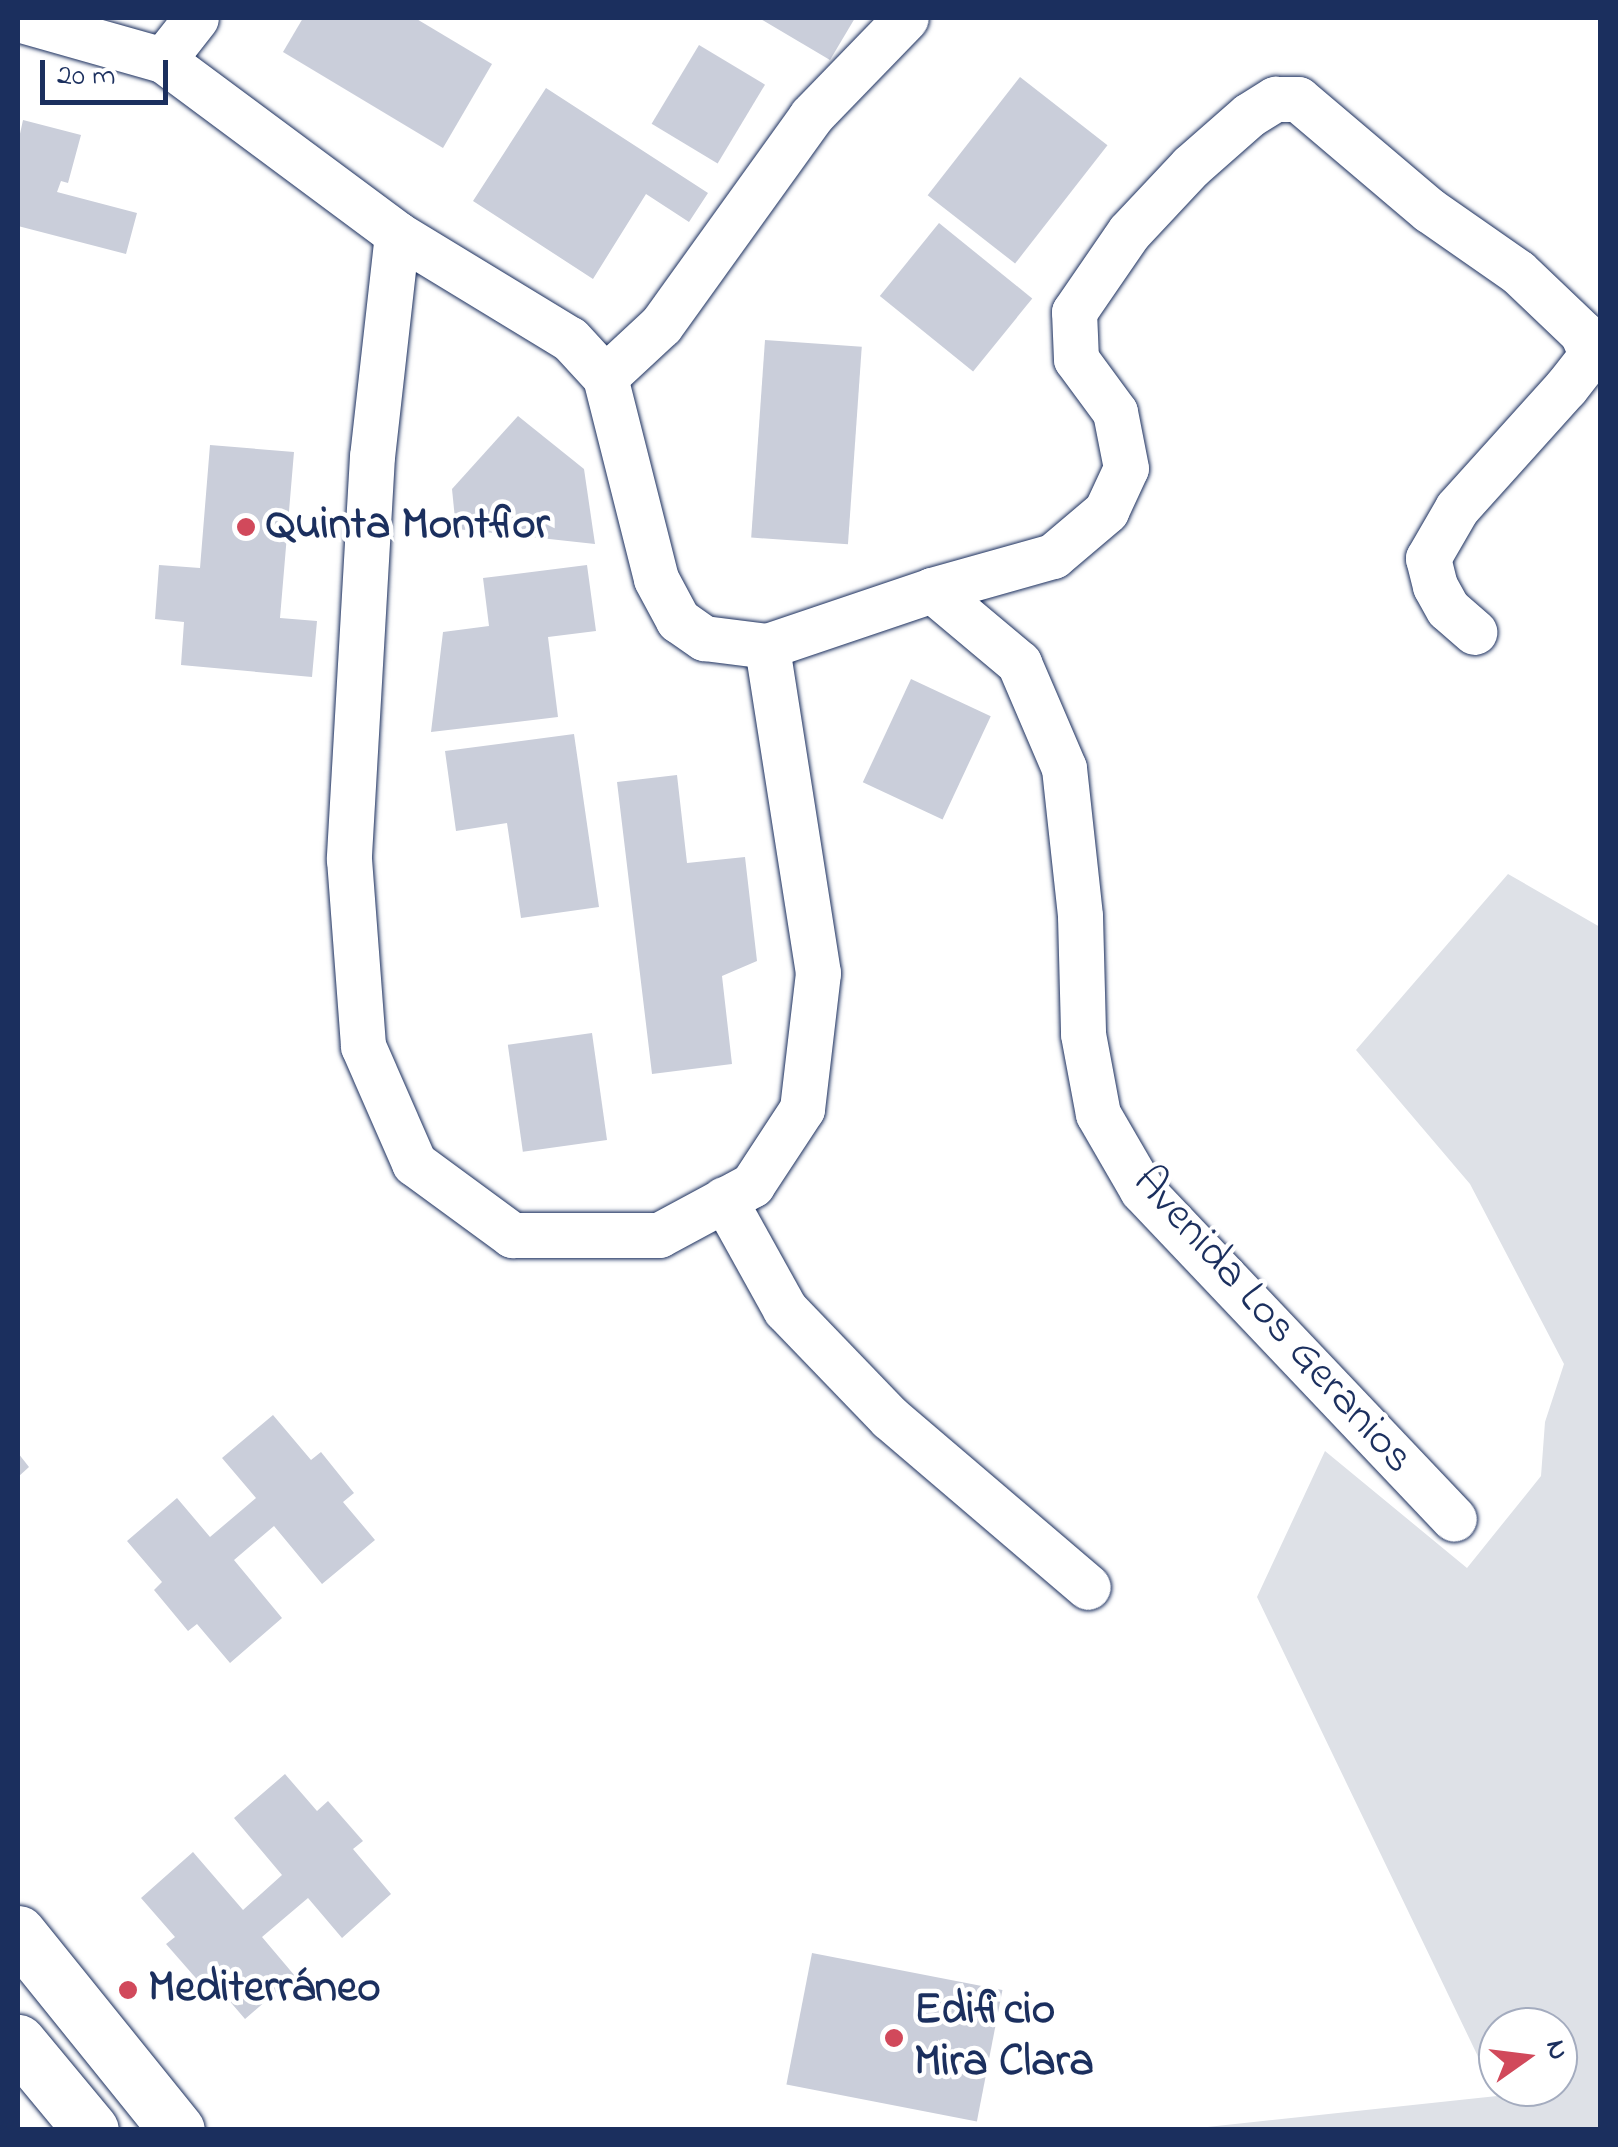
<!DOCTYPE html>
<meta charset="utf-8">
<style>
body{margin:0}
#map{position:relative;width:1618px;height:2147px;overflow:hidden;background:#fff;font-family:"Indie Flower",sans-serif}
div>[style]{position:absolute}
.green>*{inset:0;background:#dee1e7}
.building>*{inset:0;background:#caceda;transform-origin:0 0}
.roads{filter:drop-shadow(0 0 2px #1b2f5e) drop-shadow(0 0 2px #1b2f5e)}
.street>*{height:45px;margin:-22.5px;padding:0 22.5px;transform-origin:22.5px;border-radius:22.5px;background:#fff}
.secondary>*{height:55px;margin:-27.5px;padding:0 27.5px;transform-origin:27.5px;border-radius:27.5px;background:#fff}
.dots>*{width:28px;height:28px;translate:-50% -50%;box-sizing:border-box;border:5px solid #fff;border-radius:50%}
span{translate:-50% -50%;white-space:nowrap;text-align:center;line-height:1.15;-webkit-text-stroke:9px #fff;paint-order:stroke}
.poi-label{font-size:45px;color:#1b2f5e;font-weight:700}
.left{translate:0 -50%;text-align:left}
.street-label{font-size:45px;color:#1b2f5e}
.frame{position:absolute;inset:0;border:20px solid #1b2f5e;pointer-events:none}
.north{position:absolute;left:1478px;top:2007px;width:100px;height:100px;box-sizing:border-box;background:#fff;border:2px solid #a4acbf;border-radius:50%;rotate:76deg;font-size:28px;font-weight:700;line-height:40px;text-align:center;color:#1b2f5e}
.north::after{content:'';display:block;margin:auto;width:35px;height:45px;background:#d1495b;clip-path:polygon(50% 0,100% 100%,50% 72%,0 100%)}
.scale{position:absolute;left:40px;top:60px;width:128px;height:45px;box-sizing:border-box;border:5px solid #1b2f5e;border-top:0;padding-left:12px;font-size:30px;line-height:35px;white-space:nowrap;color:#1b2f5e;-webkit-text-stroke:8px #fff;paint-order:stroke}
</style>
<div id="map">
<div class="green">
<div style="clip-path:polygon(evenodd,1508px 874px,1600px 927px,1600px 2129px,1189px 2129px,1497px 2096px,1257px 1597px,1325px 1451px,1467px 1568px,1541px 1476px,1545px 1422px,1564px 1364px,1470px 1184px,1356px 1050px,1508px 874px,1498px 2027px,1558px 2027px,1558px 2087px,1498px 2087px,1498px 2027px)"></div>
</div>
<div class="building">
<div style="clip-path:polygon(303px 18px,415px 18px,492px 64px,443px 148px,283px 52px)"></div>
<div style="clip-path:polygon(759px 18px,855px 18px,830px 60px)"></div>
<div style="left:699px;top:45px;width:77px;height:92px;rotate:31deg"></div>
<div style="left:1020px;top:77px;width:111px;height:150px;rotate:38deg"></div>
<div style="clip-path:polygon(546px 88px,708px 193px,689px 222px,646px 194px,593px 279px,473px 201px)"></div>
<div style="clip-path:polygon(23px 120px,81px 135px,68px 183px,61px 181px,57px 192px,137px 213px,126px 254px,18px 226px,18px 143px)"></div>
<div style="left:939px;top:223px;width:120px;height:94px;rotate:39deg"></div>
<div style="left:765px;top:340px;width:97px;height:198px;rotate:4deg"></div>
<div style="clip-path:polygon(518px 416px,584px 469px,595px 544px,456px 529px,452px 489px)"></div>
<div style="clip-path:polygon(210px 445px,294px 452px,280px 618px,317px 621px,312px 677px,181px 665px,184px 622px,155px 619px,159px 565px,200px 568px)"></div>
<div style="clip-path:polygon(587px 565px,596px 631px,548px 637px,558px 717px,431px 732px,443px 632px,489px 626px,483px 578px)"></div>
<div style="left:911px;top:679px;width:88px;height:114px;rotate:25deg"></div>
<div style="clip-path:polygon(574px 734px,599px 907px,521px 918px,507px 823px,456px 831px,445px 751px)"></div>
<div style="clip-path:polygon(677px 775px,687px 863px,745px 857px,757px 961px,722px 976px,732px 1064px,652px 1074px,617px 782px)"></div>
<div style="left:592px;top:1033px;width:108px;height:85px;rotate:82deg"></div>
<div style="clip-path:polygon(273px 1415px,311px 1460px,321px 1452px,354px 1493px,343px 1502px,375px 1540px,322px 1584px,274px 1526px,234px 1560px,282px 1618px,230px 1663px,197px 1624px,188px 1631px,154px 1590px,162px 1582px,127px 1541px,177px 1498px,210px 1537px,256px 1498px,222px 1458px)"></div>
<div style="clip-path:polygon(18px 1453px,29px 1467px,18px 1477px)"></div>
<div style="clip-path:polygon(285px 1774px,317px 1811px,328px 1801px,363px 1841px,353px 1849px,391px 1894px,342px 1938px,308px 1898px,262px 1937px,295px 1976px,245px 2019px,209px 1977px,201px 1984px,166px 1944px,175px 1937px,141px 1898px,193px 1852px,243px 1910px,282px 1875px,234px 1818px)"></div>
<div style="left:812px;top:1953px;width:194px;height:134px;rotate:11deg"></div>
</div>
<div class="roads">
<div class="street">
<div style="left:18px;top:19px;width:151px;rotate:15.8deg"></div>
<div style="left:163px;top:60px;width:292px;rotate:36.6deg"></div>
<div style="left:397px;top:234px;width:202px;rotate:31.3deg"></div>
<div style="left:570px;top:339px;width:52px;rotate:47.4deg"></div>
<div style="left:605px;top:377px;width:208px;rotate:75.8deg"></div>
<div style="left:656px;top:579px;width:47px;rotate:61.8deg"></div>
<div style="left:678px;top:620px;width:32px;rotate:35deg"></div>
<div style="left:704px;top:638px;width:64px;rotate:7.2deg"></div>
<div style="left:767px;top:646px;width:174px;rotate:-18.7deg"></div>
<div style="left:932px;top:590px;width:126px;rotate:-15.7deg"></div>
<div style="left:1053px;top:556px;width:70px;rotate:-40.3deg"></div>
<div style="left:1106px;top:511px;width:47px;rotate:-65.1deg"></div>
<div style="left:1126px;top:468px;width:57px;rotate:-101.1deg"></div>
<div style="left:1115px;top:412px;width:66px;rotate:-126.3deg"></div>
<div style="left:1076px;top:359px;width:47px;rotate:-92.4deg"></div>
<div style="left:1074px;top:312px;width:97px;rotate:-55.5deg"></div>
<div style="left:1129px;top:232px;width:91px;rotate:-46.8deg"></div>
<div style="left:1191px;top:166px;width:77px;rotate:-41.3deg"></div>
<div style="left:1249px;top:115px;width:31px;rotate:-32deg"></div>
<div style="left:1275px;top:99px;width:23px"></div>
<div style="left:1298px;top:99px;width:172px;rotate:40.3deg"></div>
<div style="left:1429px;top:210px;width:108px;rotate:34.9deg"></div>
<div style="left:1518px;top:272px;width:88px;rotate:43.6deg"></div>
<div style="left:1582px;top:333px;width:15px;rotate:67deg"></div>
<div style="left:1588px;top:347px;width:12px;rotate:90deg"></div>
<div style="left:1588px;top:359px;width:36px;rotate:128deg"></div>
<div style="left:1566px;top:387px;width:163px;rotate:132deg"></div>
<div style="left:1457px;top:508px;width:58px;rotate:120.1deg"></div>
<div style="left:1428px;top:558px;width:29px;rotate:76deg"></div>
<div style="left:1435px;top:586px;width:26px;rotate:61deg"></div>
<div style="left:1448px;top:609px;width:35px;rotate:41deg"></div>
<div style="left:163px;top:60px;width:53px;rotate:-51.8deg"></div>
<div style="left:397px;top:234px;width:223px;rotate:96.4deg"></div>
<div style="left:372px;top:456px;width:404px;rotate:93.3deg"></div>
<div style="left:349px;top:859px;width:188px;rotate:85.7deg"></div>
<div style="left:363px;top:1046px;width:128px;rotate:66.4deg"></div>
<div style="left:414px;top:1163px;width:122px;rotate:36.3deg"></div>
<div style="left:512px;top:1235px;width:147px"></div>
<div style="left:659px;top:1235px;width:106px;rotate:-28.3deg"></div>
<div style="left:752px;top:1185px;width:91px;rotate:-56.7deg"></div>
<div style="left:802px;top:1109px;width:137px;rotate:-83.3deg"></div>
<div style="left:818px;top:973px;width:331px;rotate:-98.9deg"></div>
<div style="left:605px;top:377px;width:76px;rotate:-42.9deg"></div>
<div style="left:661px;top:325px;width:257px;rotate:-54.3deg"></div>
<div style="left:811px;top:116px;width:136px;rotate:-45.9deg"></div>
<div style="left:932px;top:590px;width:114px;rotate:40deg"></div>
<div style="left:1019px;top:663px;width:114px;rotate:66.8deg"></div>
<div style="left:1064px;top:768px;width:149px;rotate:83.8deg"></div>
<div style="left:1080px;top:916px;width:118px;rotate:88.5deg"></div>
<div style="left:1083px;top:1034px;width:81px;rotate:79.4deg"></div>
<div style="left:1098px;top:1114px;width:88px;rotate:59.9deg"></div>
<div style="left:1142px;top:1190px;width:453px;rotate:46.5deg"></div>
<div style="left:724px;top:1199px;width:126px;rotate:61deg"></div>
<div style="left:785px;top:1309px;width:151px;rotate:46.1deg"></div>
<div style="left:890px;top:1418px;width:260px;rotate:40.5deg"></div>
</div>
<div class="secondary">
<div style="left:18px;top:1933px;width:253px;rotate:51.1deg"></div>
<div style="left:18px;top:2042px;width:114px;rotate:50.3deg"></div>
</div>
</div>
<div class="dots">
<div style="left:246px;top:527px;background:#d1495b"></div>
<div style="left:128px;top:1990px;background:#d1495b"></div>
<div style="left:894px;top:2038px;background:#d1495b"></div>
</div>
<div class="poi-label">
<span class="left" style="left:266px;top:527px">Quinta Montflor</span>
<span class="left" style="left:148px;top:1990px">Mediterráneo</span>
<span class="left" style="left:914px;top:2038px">Edificio<br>Mira Clara</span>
</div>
<div class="street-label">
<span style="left:1272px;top:1321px;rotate:48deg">Avenida Los Geranios</span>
</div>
<div class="frame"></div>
<div class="north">N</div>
<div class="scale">20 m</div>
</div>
